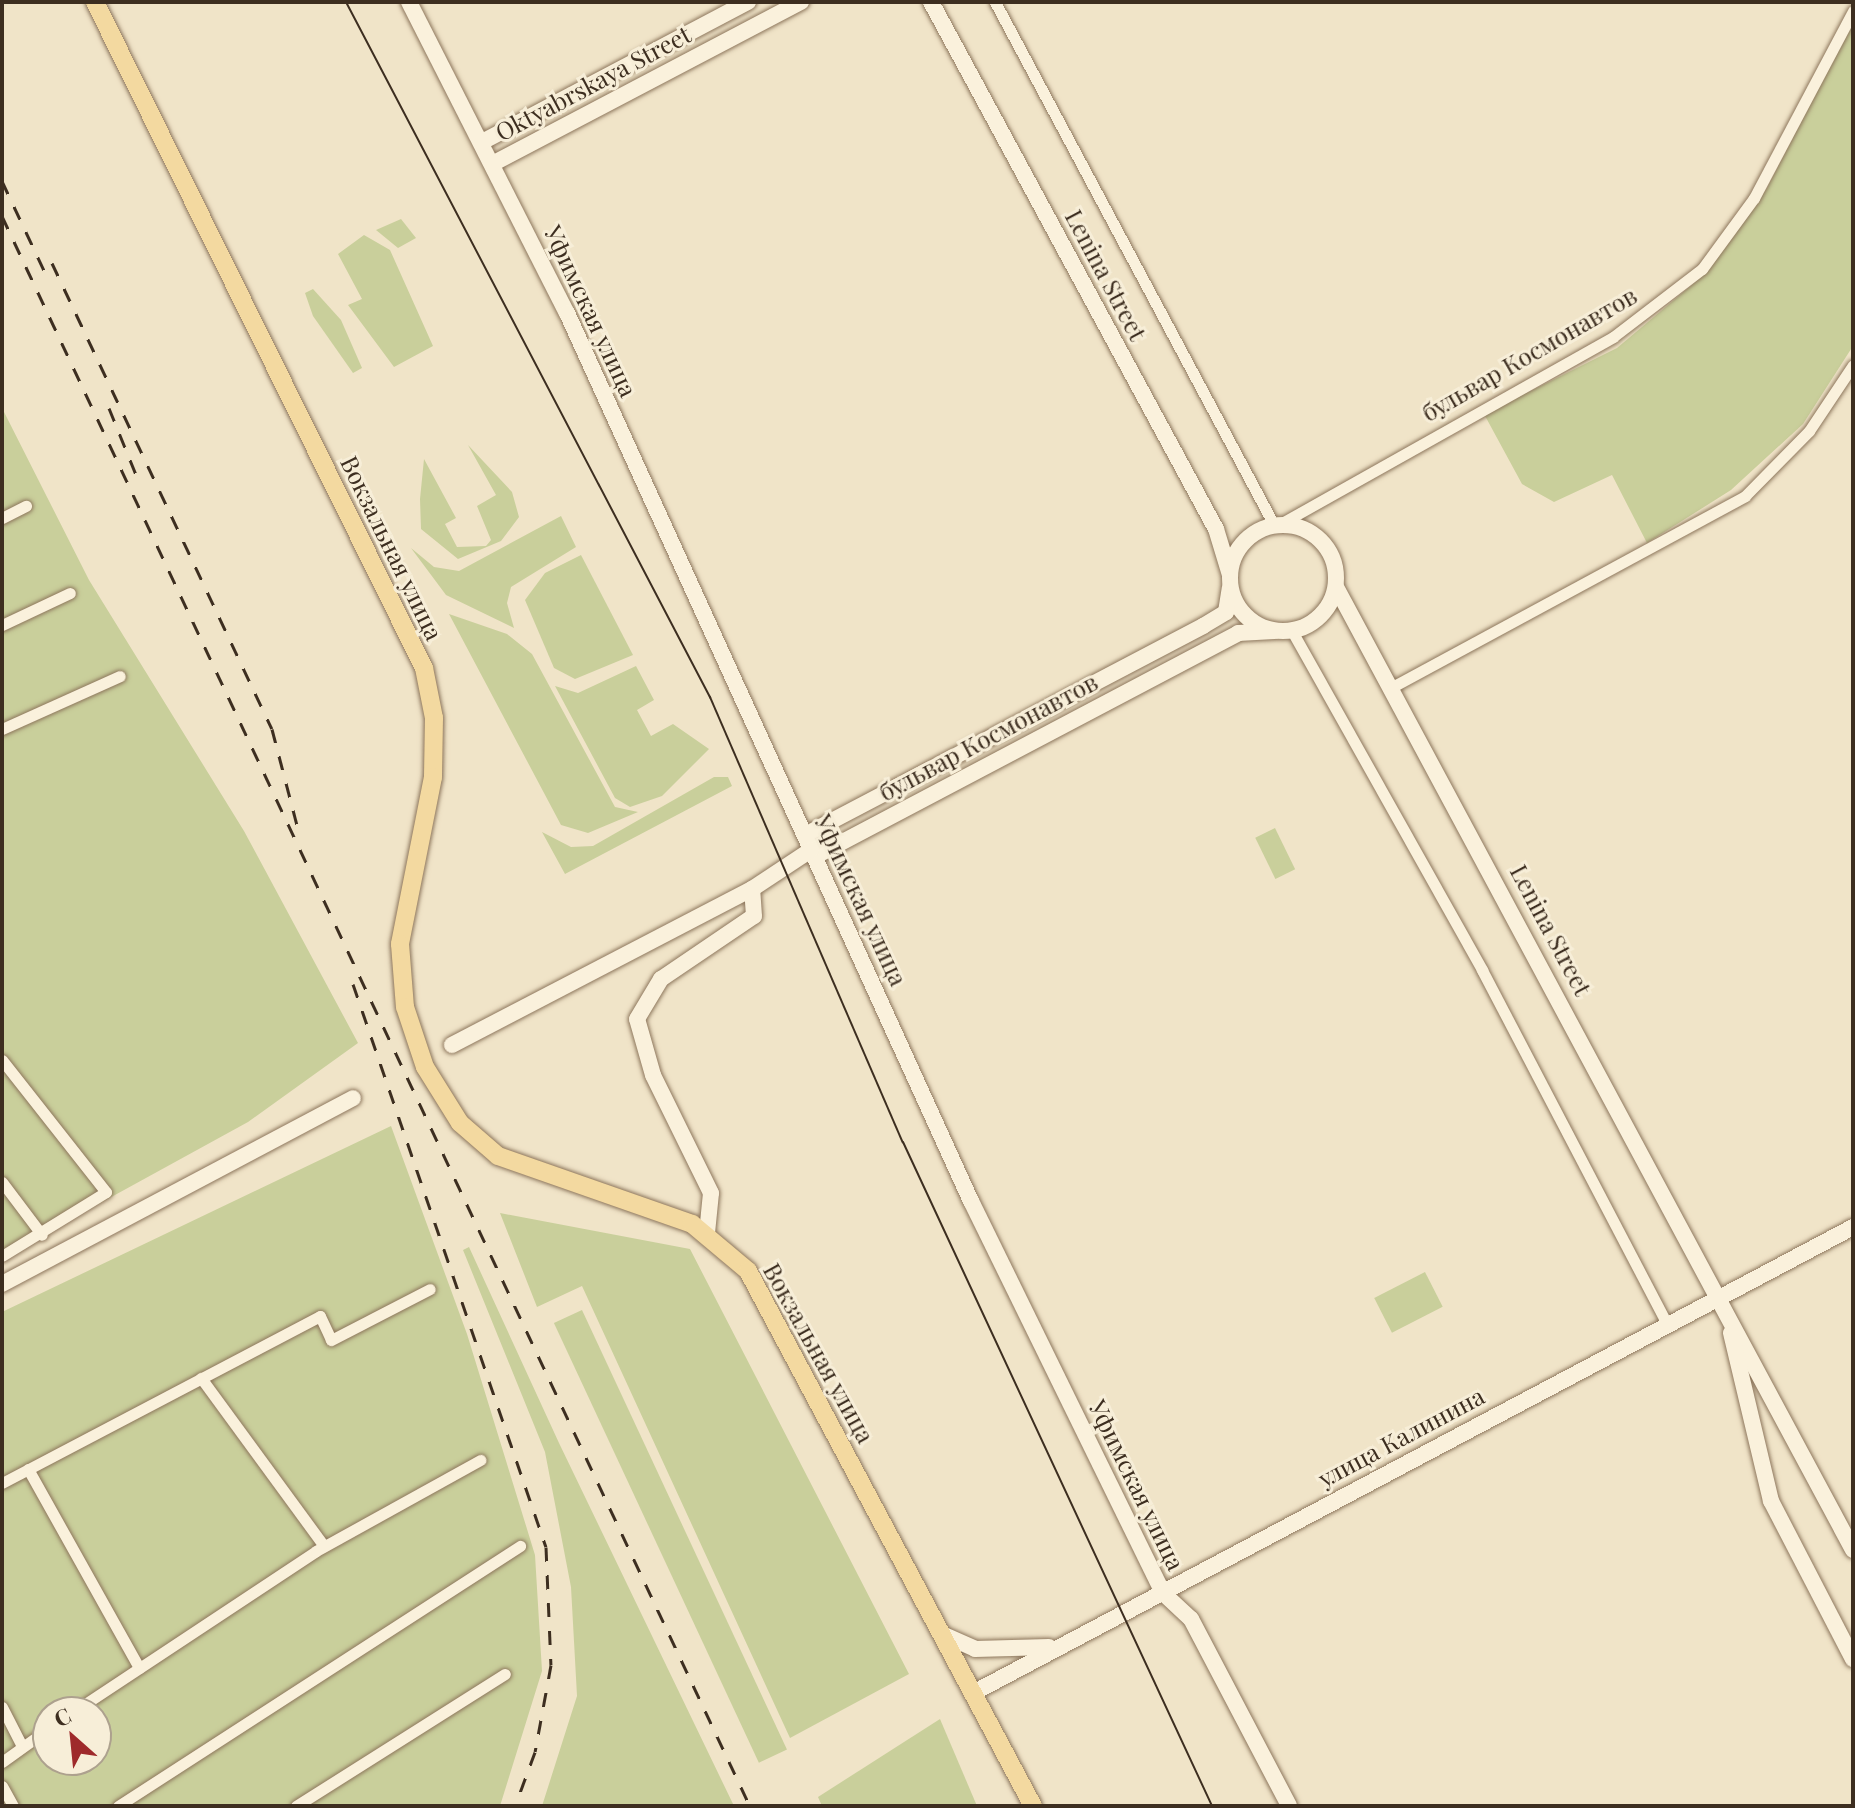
<!DOCTYPE html>
<meta charset="utf-8">
<style>
body{margin:0}
#map{position:relative;width:1855px;height:1808px;overflow:hidden;background:#f0e4c8;font-family:"Playfair Display",serif}
div>[style]{position:absolute}
.green>*{inset:0;background:#c9cf9b;transform-origin:0 0}
.roads{filter:drop-shadow(0 0 2px #8d765c) drop-shadow(0 0 2px #8d765c)}
.street>*{height:11px;margin:-5.5px;padding:0 5.5px;transform-origin:5.5px;border-radius:5.5px;background:#faf1dc}
.secondary>*{height:16px;margin:-8px;padding:0 8px;transform-origin:8px;border-radius:8px;background:#faf1dc}
.secondary>.ring{margin:-8px;padding:0;box-sizing:content-box;background:none;border:16px solid #faf1dc;border-radius:50%}
.primary>*{height:18px;margin:-9px;padding:0 9px;transform-origin:9px;border-radius:9px;background:#f3d9a0}
.tram>*{height:2px;margin:-1px;padding:0 1px;transform-origin:1px;border-radius:1px;background:#3d2e20}
.rail>*{height:3px;margin-top:-1.5px;transform-origin:0;background:repeating-linear-gradient(90deg,#3d2e20 0 14px,transparent 0 28px)}
span{translate:-50% -50%;white-space:nowrap;text-align:center;line-height:1.15;-webkit-text-stroke:6px #f7eed8;paint-order:stroke}
.street-label{font-size:24px;color:#3d2e20}
.frame{position:absolute;inset:0;border:4px solid #3d2e20;pointer-events:none}
.north{position:absolute;left:32px;top:1696px;width:80px;height:80px;box-sizing:border-box;background:#f7eed8;border:2px solid #ada18e;border-radius:50%;rotate:333deg;font-size:22px;font-weight:700;line-height:32px;text-align:center;color:#3d2e20}
.north::after{content:'';display:block;margin:auto;width:28px;height:36px;background:#9e2a2b;clip-path:polygon(50% 0,100% 100%,50% 72%,0 100%)}
</style>
<div id="map">
<div class="green">
<div style="clip-path:polygon(1853px 20px,1853px 346px,1803px 424px,1731px 490px,1647px 543px,1612px 475px,1554px 502px,1522px 484px,1484px 414px,1617px 348px,1693px 284px,1767px 188px)"></div>
<div style="clip-path:polygon(401px 219px,416px 238px,398px 248px,376px 230px)"></div>
<div style="clip-path:polygon(364px 235px,390px 250px,433px 346px,394px 367px,348px 305px,362px 299px,338px 254px)"></div>
<div style="clip-path:polygon(313px 289px,341px 320px,362px 368px,353px 373px,313px 316px,305px 293px)"></div>
<div style="clip-path:polygon(2px 408px,89px 580px,244px 831px,358px 1043px,248px 1122px,2px 1257px)"></div>
<div style="clip-path:polygon(468px 445px,512px 492px,519px 517px,501px 541px,458px 559px,421px 529px,420px 499px,424px 459px,456px 518px,445px 524px,457px 547px,486px 546px,491px 540px,477px 506px,496px 495px)"></div>
<div style="clip-path:polygon(561px 516px,576px 547px,511px 587px,507px 603px,514px 628px,446px 595px,411px 548px,434px 567px,459px 571px)"></div>
<div style="clip-path:polygon(581px 555px,633px 655px,575px 679px,554px 668px,525px 600px,545px 573px)"></div>
<div style="clip-path:polygon(449px 614px,507px 634px,532px 654px,615px 807px,638px 812px,588px 833px,561px 825px)"></div>
<div style="clip-path:polygon(636px 666px,654px 700px,637px 710px,651px 736px,673px 724px,709px 749px,662px 796px,630px 807px,615px 798px,555px 686px,578px 693px)"></div>
<div style="clip-path:polygon(714px 777px,728px 777px,732px 786px,565px 874px,542px 832px,571px 847px,593px 846px)"></div>
<div style="left:1275px;top:828px;width:46px;height:22px;rotate:64deg"></div>
<div style="clip-path:polygon(evenodd,391px 1126px,467px 1334px,535px 1555px,542px 1671px,500px 1806px,2px 1806px,2px 1312px,391px 1126px,48px 1712px,96px 1712px,96px 1760px,48px 1760px,48px 1712px)"></div>
<div style="clip-path:polygon(500px 1213px,690px 1249px,909px 1674px,790px 1738px,582px 1286px,537px 1307px)"></div>
<div style="clip-path:polygon(469px 1247px,559px 1443px,734px 1806px,542px 1806px,577px 1696px,571px 1587px,545px 1452px,463px 1250px)"></div>
<div style="left:1425px;top:1272px;width:39px;height:57px;rotate:63deg"></div>
<div style="left:582px;top:1310px;width:485px;height:31px;rotate:65deg"></div>
<div style="clip-path:polygon(940px 1719px,977px 1806px,822px 1806px,818px 1797px)"></div>
</div>
<div class="roads">
<div class="street">
<div style="left:995px;top:2px;width:593px;rotate:61.92deg"></div>
<div style="left:2px;top:518px;width:27px;rotate:-27deg"></div>
<div style="left:1280px;top:524px;width:382px;rotate:-29.3deg"></div>
<div style="left:1613px;top:337px;width:112px;rotate:-37.4deg"></div>
<div style="left:1702px;top:269px;width:88px;rotate:-53.8deg"></div>
<div style="left:1754px;top:198px;width:212px;rotate:-62.1deg"></div>
<div style="left:2px;top:625px;width:75px;rotate:-25.2deg"></div>
<div style="left:1292px;top:631px;width:389px;rotate:60.7deg"></div>
<div style="left:1482px;top:970px;width:399px;rotate:62.4deg"></div>
<div style="left:1394px;top:686px;width:399px;rotate:-28.4deg"></div>
<div style="left:1745px;top:496px;width:91px;rotate:-45.4deg"></div>
<div style="left:1809px;top:431px;width:79px;rotate:-56.3deg"></div>
<div style="left:2px;top:729px;width:129px;rotate:-24.2deg"></div>
<div style="left:2px;top:1060px;width:168px;rotate:51.8deg"></div>
<div style="left:106px;top:1192px;width:122px;rotate:148.4deg"></div>
<div style="left:2px;top:1182px;width:66px;rotate:53deg"></div>
<div style="left:201px;top:1378px;width:208px;rotate:53.8deg"></div>
<div style="left:28px;top:1469px;width:228px;rotate:60.8deg"></div>
<div style="left:2px;top:1483px;width:359px;rotate:-27.7deg"></div>
<div style="left:320px;top:1316px;width:26px;rotate:65deg"></div>
<div style="left:331px;top:1340px;width:111px;rotate:-27.3deg"></div>
<div style="left:2px;top:1707px;width:44px;rotate:62.9deg"></div>
<div style="left:73px;top:1712px;width:291px;rotate:-33.5deg"></div>
<div style="left:316px;top:1551px;width:188px;rotate:-29deg"></div>
<div style="left:2px;top:1762px;width:57px;rotate:-35.7deg"></div>
<div style="left:2px;top:1786px;width:23px;rotate:61deg"></div>
<div style="left:118px;top:1806px;width:479px;rotate:-32.9deg"></div>
<div style="left:296px;top:1806px;width:247px;rotate:-32.3deg"></div>
</div>
<div class="secondary">
<div style="left:409px;top:2px;width:349px;rotate:63.1deg"></div>
<div style="left:567px;top:313px;width:976px;rotate:65.54deg"></div>
<div style="left:971px;top:1201px;width:436px;rotate:63.9deg"></div>
<div style="left:1163px;top:1593px;width:38px;rotate:43deg"></div>
<div style="left:1191px;top:1619px;width:211px;rotate:62.3deg"></div>
<div style="left:931px;top:2px;width:599px;rotate:61.6deg"></div>
<div style="left:1216px;top:529px;width:48px;rotate:73.1deg"></div>
<div style="left:482px;top:142px;width:301px;rotate:-27.8deg"></div>
<div style="left:494px;top:163px;width:347px;rotate:-27.7deg"></div>
<div class="ring" style="left:1230px;top:525px;width:90px;height:90px"></div>
<div style="left:1336px;top:587px;width:1093px;rotate:61.77deg"></div>
<div style="left:805px;top:835px;width:450px;rotate:-27.7deg"></div>
<div style="left:1203px;top:626px;width:27px;rotate:-31deg"></div>
<div style="left:1226px;top:612px;width:24px;rotate:-81deg"></div>
<div style="left:814px;top:857px;width:480px;rotate:-27.8deg"></div>
<div style="left:1238px;top:633px;width:36px;rotate:-3deg"></div>
<div style="left:452px;top:1045px;width:338px;rotate:-27.5deg"></div>
<div style="left:752px;top:889px;width:71px;rotate:-33.5deg"></div>
<div style="left:707px;top:1233px;width:40px;rotate:-84.3deg"></div>
<div style="left:711px;top:1193px;width:131px;rotate:-116.2deg"></div>
<div style="left:653px;top:1075px;width:58px;rotate:-105.9deg"></div>
<div style="left:637px;top:1019px;width:47px;rotate:-59deg"></div>
<div style="left:661px;top:979px;width:112px;rotate:-34.1deg"></div>
<div style="left:754px;top:916px;width:27px;rotate:-94deg"></div>
<div style="left:2px;top:1284px;width:397px;rotate:-27.9deg"></div>
<div style="left:1731px;top:1333px;width:173px;rotate:76.6deg"></div>
<div style="left:1771px;top:1501px;width:178px;rotate:62.6deg"></div>
<div style="left:942px;top:1634px;width:36px;rotate:24deg"></div>
<div style="left:975px;top:1649px;width:74px;rotate:-1.5deg"></div>
<div style="left:973px;top:1693px;width:996px;rotate:-27.9deg"></div>
</div>
<div class="primary">
<div style="left:95px;top:2px;width:743px;rotate:63.71deg"></div>
<div style="left:424px;top:668px;width:51px;rotate:78.7deg"></div>
<div style="left:434px;top:718px;width:59px;rotate:91deg"></div>
<div style="left:433px;top:777px;width:170px;rotate:101.2deg"></div>
<div style="left:400px;top:944px;width:63px;rotate:85.5deg"></div>
<div style="left:405px;top:1007px;width:63px;rotate:71.6deg"></div>
<div style="left:425px;top:1067px;width:66px;rotate:58deg"></div>
<div style="left:460px;top:1123px;width:50px;rotate:41deg"></div>
<div style="left:498px;top:1156px;width:206px;rotate:19.3deg"></div>
<div style="left:692px;top:1224px;width:73px;rotate:40deg"></div>
<div style="left:748px;top:1271px;width:606px;rotate:61.96deg"></div>
</div>
</div>
<div class="tram">
<div style="left:346px;top:2px;width:785px;rotate:62.36deg"></div>
<div style="left:710px;top:697px;width:485px;rotate:66.6deg"></div>
<div style="left:903px;top:1142px;width:732px;rotate:65.04deg"></div>
</div>
<div class="rail">
<div style="left:2px;top:181px;width:110px;rotate:64.8deg"></div>
<div style="left:2px;top:216px;width:1757px;rotate:64.81deg"></div>
<div style="left:52px;top:263px;width:515px;rotate:64.73deg"></div>
<div style="left:272px;top:729px;width:99px;rotate:75.4deg"></div>
<div style="left:109px;top:408px;width:80px;rotate:67.9deg"></div>
<div style="left:353px;top:984px;width:595px;rotate:71.08deg"></div>
<div style="left:546px;top:1547px;width:118px;rotate:87.6deg"></div>
<div style="left:551px;top:1665px;width:88px;rotate:100.4deg"></div>
<div style="left:535px;top:1752px;width:58px;rotate:110.3deg"></div>
</div>
<div class="street-label">
<span style="left:593px;top:83px;rotate:-28deg">Oktyabrskaya Street</span>
<span style="left:1106px;top:275px;rotate:62deg">Lenina Street</span>
<span style="left:591px;top:311px;rotate:65deg">Уфимская улица</span>
<span style="left:1529px;top:354px;rotate:-30deg">бульвар Космонавтов</span>
<span style="left:392px;top:548px;rotate:64deg">Вокзальная улица</span>
<span style="left:988px;top:737px;rotate:-28deg">бульвар Космонавтов</span>
<span style="left:861px;top:900px;rotate:65deg">Уфимская улица</span>
<span style="left:1551px;top:930px;rotate:62deg">Lenina Street</span>
<span style="left:819px;top:1353px;rotate:61deg">Вокзальная улица</span>
<span style="left:1401px;top:1437px;rotate:-28deg">улица Калинина</span>
<span style="left:1137px;top:1485px;rotate:64deg">Уфимская улица</span>
</div>
<div class="frame"></div>
<div class="north">С</div>
</div>
